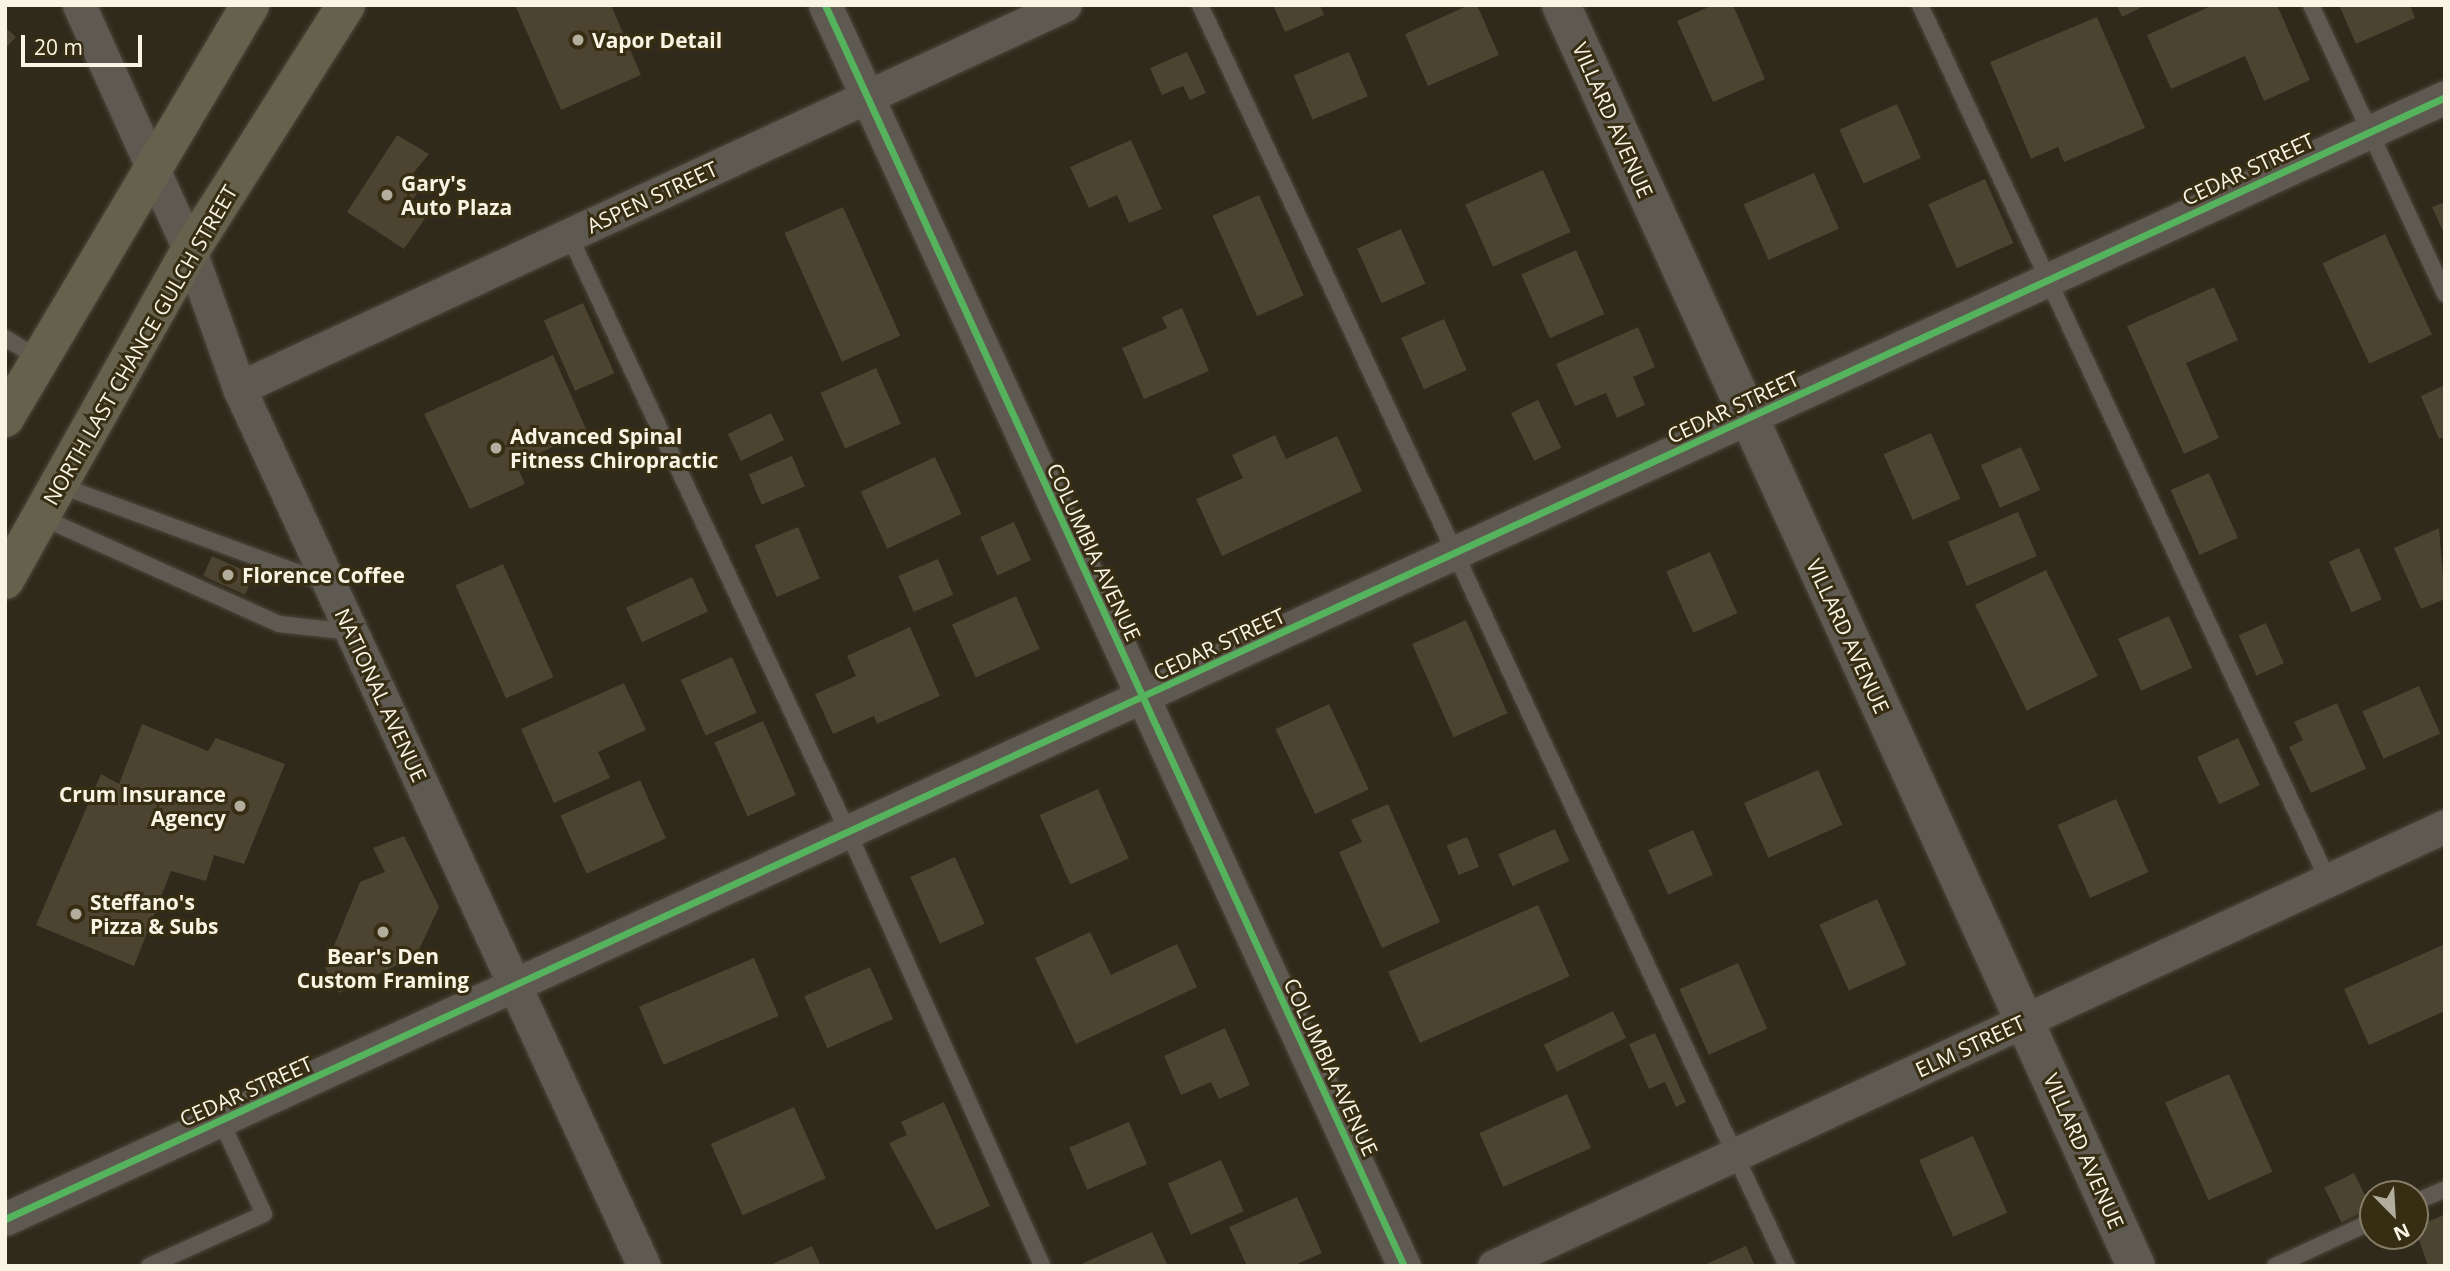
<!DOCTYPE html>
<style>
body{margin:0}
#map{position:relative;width:2450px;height:1271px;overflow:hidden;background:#2f2a1b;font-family:"Open Sans",sans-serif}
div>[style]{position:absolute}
.building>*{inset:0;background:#4c4331;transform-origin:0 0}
.roads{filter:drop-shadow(0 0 2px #4c473c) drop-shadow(0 0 2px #4c473c)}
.lane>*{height:16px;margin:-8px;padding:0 8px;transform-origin:8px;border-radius:8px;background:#5f5a51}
.street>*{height:33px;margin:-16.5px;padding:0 16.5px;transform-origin:16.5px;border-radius:16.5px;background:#5f5a51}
.secondary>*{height:38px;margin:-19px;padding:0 19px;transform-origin:19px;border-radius:19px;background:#5f5a51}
.primary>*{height:38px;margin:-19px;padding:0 19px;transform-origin:19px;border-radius:19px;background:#65614c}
.cycleway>*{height:7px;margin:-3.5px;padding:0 3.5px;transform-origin:3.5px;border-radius:3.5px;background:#56b35d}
.dots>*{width:19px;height:19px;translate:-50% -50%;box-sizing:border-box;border:4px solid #372d13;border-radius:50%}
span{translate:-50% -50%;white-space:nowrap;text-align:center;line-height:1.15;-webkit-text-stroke:6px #372d13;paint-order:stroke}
.poi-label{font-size:21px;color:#faf4e5;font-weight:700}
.left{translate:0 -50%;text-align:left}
.right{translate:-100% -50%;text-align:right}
.street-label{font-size:21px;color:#faf4e5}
.frame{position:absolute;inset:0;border:7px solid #faf4e5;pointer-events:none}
.north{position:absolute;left:2359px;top:1180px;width:70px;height:70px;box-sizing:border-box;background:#372d13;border:2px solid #857d67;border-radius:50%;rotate:156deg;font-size:19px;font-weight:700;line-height:28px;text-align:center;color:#faf4e5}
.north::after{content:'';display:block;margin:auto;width:24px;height:32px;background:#b3ad9e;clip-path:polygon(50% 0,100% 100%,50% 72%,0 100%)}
.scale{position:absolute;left:21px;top:35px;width:121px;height:32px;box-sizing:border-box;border:4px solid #faf4e5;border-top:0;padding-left:9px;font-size:21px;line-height:24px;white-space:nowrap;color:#faf4e5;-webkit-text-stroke:5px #372d13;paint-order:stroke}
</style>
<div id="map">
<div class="building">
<div style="clip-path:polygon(515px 5px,611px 5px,641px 75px,561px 110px)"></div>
<div style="clip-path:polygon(1273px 5px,1320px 5px,1324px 15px,1285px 32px)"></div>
<div style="clip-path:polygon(1469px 5px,1477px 5px,1499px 55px,1428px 86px,1405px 34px)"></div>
<div style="clip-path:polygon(1713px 5px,1733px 5px,1765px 79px,1713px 102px,1677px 21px)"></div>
<div style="clip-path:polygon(2117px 5px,2146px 5px,2122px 17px)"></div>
<div style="clip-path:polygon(2213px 5px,2277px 5px,2310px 80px,2264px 101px,2245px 56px,2171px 89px,2147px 35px)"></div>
<div style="clip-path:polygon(2339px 5px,2410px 5px,2415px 18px,2356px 44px)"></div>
<div style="clip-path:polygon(2097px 17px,2145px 128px,2064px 162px,2058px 147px,2031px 159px,1990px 62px)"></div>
<div style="clip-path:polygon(5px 27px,16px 37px,5px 49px)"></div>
<div style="clip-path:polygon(1187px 52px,1206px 93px,1190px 100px,1183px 86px,1162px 95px,1150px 68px)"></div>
<div style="left:1349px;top:52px;width:48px;height:60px;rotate:67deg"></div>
<div style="left:1897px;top:104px;width:59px;height:63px;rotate:66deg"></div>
<div style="clip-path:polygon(397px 135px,429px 154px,410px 177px,423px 185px,408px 206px,426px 217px,404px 249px,347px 212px)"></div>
<div style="clip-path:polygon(1131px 140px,1162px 209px,1129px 223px,1117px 195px,1089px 208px,1070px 167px)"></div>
<div style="left:1543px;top:170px;width:68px;height:85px;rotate:66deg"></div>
<div style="left:1814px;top:173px;width:61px;height:77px;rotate:66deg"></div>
<div style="left:1985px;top:179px;width:70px;height:62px;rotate:66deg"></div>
<div style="left:1259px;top:195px;width:110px;height:51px;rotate:66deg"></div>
<div style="clip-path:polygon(2445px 202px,2445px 236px,2432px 207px)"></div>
<div style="left:843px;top:207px;width:141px;height:64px;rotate:66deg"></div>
<div style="left:1401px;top:229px;width:60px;height:48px;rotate:66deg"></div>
<div style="left:2385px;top:234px;width:111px;height:69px;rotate:65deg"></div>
<div style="left:1576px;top:250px;width:70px;height:60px;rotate:66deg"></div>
<div style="clip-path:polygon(2214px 287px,2238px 340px,2186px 363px,2219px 438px,2184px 454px,2127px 326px)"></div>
<div style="left:583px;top:303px;width:77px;height:43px;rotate:66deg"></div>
<div style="clip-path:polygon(1182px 308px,1209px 371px,1144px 399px,1122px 348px,1167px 328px,1162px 317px)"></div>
<div style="left:1444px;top:319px;width:56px;height:47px;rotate:66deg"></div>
<div style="clip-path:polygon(1638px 327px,1655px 367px,1633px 377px,1645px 405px,1617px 418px,1606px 393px,1575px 406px,1556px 364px)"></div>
<div style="clip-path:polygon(553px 355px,587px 431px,516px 464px,525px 484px,470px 509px,424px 414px)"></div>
<div style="left:876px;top:368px;width:61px;height:61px;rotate:66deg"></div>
<div style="clip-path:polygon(2445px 385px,2445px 437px,2439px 439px,2421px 396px)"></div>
<div style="left:1538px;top:400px;width:53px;height:30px;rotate:64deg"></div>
<div style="left:771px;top:413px;width:30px;height:48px;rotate:64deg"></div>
<div style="left:1931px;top:433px;width:72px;height:52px;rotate:66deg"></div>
<div style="clip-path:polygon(1275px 435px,1286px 459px,1337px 436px,1362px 491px,1222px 556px,1196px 499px,1243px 478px,1232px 455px)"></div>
<div style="left:2021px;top:447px;width:47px;height:44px;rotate:66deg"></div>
<div style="left:792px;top:456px;width:33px;height:47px;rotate:67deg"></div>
<div style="left:935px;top:457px;width:63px;height:82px;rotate:65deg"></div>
<div style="left:2209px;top:473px;width:71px;height:42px;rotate:66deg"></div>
<div style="left:2018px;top:512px;width:48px;height:76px;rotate:67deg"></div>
<div style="left:1014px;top:522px;width:42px;height:37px;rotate:66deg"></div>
<div style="left:798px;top:527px;width:56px;height:47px;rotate:67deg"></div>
<div style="clip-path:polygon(2439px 528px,2445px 599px,2421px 609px,2394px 548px)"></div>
<div style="left:2359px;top:548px;width:56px;height:33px;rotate:66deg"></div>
<div style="left:1710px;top:552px;width:67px;height:48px;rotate:66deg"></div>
<div style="left:212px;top:556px;width:46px;height:22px;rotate:24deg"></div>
<div style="left:938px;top:559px;width:39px;height:43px;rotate:67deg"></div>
<div style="left:503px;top:564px;width:124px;height:52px;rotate:66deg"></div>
<div style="left:2046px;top:570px;width:118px;height:79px;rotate:64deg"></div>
<div style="left:692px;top:577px;width:38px;height:73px;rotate:65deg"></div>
<div style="left:1016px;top:596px;width:58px;height:70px;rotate:66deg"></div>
<div style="left:2169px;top:616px;width:57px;height:56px;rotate:66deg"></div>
<div style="left:1466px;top:620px;width:102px;height:59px;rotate:66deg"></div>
<div style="left:2266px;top:623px;width:44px;height:30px;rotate:66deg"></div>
<div style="clip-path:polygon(910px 627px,940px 696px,877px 724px,874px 716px,833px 734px,815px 694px,856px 676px,847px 656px)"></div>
<div style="left:732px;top:657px;width:61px;height:56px;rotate:66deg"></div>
<div style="clip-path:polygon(624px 683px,646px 730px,598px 752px,610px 778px,554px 803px,521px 729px)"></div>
<div style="left:2419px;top:686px;width:52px;height:62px;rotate:66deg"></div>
<div style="clip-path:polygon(2337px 703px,2366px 769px,2311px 793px,2289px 747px,2303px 740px,2294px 722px)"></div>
<div style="left:1329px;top:704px;width:94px;height:59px;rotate:65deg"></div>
<div style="left:763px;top:721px;width:81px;height:53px;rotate:66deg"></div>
<div style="clip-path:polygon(142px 724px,208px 751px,216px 738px,285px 764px,244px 864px,214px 855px,206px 881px,171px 871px,134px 966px,36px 925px,101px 774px,119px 784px)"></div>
<div style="left:2238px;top:738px;width:52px;height:45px;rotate:65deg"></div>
<div style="left:1818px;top:770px;width:60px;height:81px;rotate:66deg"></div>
<div style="left:640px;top:780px;width:64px;height:87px;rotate:66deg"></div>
<div style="left:1098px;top:789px;width:76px;height:64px;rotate:66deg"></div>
<div style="left:2116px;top:799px;width:80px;height:64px;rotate:66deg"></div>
<div style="clip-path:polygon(1388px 804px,1440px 922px,1382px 948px,1339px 852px,1362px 842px,1351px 820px)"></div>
<div style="left:1555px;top:829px;width:35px;height:62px;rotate:66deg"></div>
<div style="left:1693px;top:830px;width:49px;height:49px;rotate:66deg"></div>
<div style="clip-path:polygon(404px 836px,439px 907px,416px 956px,339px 993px,325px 968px,360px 882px,385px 872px,373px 848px)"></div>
<div style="left:1467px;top:837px;width:32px;height:22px;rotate:68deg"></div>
<div style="left:955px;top:857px;width:73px;height:49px;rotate:66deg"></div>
<div style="left:1877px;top:899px;width:72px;height:63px;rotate:66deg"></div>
<div style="left:1538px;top:905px;width:78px;height:164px;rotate:66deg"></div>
<div style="clip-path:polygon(1090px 932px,1111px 975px,1177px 944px,1197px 987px,1076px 1044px,1035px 958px)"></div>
<div style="clip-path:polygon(2443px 945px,2445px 1011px,2369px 1045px,2344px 989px)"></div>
<div style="left:754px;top:958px;width:63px;height:125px;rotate:67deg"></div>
<div style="left:1738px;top:963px;width:72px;height:64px;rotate:66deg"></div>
<div style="left:870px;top:967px;width:57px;height:72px;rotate:66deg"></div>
<div style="left:1613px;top:1011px;width:30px;height:77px;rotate:64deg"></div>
<div style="clip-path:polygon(1225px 1028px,1250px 1085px,1219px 1099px,1211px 1082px,1181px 1095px,1164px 1056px)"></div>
<div style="clip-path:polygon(1655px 1033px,1686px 1102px,1676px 1107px,1665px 1082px,1649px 1089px,1629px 1044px)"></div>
<div style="left:2229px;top:1074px;width:107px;height:70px;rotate:66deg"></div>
<div style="left:1567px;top:1094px;width:59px;height:96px;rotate:66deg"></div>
<div style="clip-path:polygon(944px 1102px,990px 1206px,936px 1230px,889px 1143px,907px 1135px,901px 1122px)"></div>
<div style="left:794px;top:1107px;width:78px;height:91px;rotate:66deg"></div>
<div style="left:1129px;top:1122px;width:46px;height:65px;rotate:67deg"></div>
<div style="left:1973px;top:1136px;width:84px;height:59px;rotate:66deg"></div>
<div style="left:1221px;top:1160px;width:56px;height:58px;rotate:66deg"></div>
<div style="left:2354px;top:1173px;width:39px;height:33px;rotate:64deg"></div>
<div style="clip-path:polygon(1297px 1197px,1322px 1253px,1293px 1266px,1247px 1266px,1229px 1227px)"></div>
<div style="clip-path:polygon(2445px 1214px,2445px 1266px,2428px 1266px,2415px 1228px)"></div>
<div style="clip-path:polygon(1152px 1232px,1168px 1266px,1077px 1266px)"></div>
<div style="clip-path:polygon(812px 1246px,821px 1266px,768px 1266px)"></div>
<div style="clip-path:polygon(1746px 1246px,1755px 1266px,1702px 1266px)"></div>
</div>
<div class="roads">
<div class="lane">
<div style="left:1200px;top:5px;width:1391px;rotate:65.04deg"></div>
<div style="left:1920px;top:5px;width:965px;rotate:65deg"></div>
<div style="left:2311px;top:5px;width:319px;rotate:65.1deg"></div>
<div style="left:569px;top:235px;width:661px;rotate:64.95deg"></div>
<div style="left:849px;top:834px;width:473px;rotate:65.9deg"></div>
<div style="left:5px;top:338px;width:41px;rotate:31deg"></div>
<div style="left:59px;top:485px;width:285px;rotate:20.1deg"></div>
<div style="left:41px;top:517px;width:261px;rotate:24.2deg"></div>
<div style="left:279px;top:624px;width:72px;rotate:6.3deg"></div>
<div style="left:2415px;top:1202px;width:33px;rotate:-23deg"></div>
<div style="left:149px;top:1266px;width:126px;rotate:-24.3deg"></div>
<div style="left:264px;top:1214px;width:102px;rotate:-114.8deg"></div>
<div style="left:2275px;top:1266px;width:108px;rotate:-24.7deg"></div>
</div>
<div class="street">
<div style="left:79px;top:5px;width:270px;rotate:65.7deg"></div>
<div style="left:190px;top:251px;width:145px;rotate:70.3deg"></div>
<div style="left:239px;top:388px;width:967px;rotate:65.24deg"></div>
<div style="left:825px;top:5px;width:1388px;rotate:65.34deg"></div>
<div style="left:239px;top:388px;width:910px;rotate:-24.88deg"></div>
<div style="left:5px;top:1219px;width:2686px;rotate:-24.69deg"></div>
<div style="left:1494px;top:1266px;width:1048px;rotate:-24.83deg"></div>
</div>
<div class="secondary">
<div style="left:1561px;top:5px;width:1386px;rotate:65.49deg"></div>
</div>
<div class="primary">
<div style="left:5px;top:418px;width:480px;rotate:-59.3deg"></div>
<div style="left:5px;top:580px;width:377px;rotate:-60.7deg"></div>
<div style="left:190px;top:251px;width:291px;rotate:-57.6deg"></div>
</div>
</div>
<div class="cycleway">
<div style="left:825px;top:5px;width:1388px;rotate:65.34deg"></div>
<div style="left:5px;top:1219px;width:2686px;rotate:-24.69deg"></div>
</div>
<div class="dots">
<div style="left:578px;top:40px;background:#b3ad9e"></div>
<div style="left:387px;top:195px;background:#b3ad9e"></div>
<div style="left:496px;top:448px;background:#b3ad9e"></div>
<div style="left:228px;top:575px;background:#b3ad9e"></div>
<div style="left:240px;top:806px;background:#b3ad9e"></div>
<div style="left:76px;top:914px;background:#b3ad9e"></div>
<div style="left:383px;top:932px;background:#b3ad9e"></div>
</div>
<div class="poi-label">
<span class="left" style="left:592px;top:40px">Vapor Detail</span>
<span class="left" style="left:401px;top:195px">Gary's<br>Auto Plaza</span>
<span class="left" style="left:510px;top:448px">Advanced Spinal<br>Fitness Chiropractic</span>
<span class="left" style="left:242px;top:575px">Florence Coffee</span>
<span class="right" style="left:226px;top:806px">Crum Insurance<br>Agency</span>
<span class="left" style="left:90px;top:914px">Steffano's<br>Pizza &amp; Subs</span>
<span style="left:383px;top:968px">Bear's Den<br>Custom Framing</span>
</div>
<div class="street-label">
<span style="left:1613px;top:120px;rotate:66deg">VILLARD AVENUE</span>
<span style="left:2248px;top:169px;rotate:-25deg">CEDAR STREET</span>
<span style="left:652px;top:197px;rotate:-25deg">ASPEN STREET</span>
<span style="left:140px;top:345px;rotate:-60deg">NORTH LAST CHANCE GULCH STREET</span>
<span style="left:1733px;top:407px;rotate:-25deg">CEDAR STREET</span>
<span style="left:1094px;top:552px;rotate:65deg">COLUMBIA AVENUE</span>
<span style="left:1848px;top:636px;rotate:65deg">VILLARD AVENUE</span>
<span style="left:1219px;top:644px;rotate:-25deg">CEDAR STREET</span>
<span style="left:381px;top:695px;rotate:65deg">NATIONAL AVENUE</span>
<span style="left:1970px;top:1046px;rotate:-25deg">ELM STREET</span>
<span style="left:1331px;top:1067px;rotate:65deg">COLUMBIA AVENUE</span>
<span style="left:246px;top:1091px;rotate:-24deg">CEDAR STREET</span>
<span style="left:2084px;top:1151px;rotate:66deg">VILLARD AVENUE</span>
</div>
<div class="frame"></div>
<div class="north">N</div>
<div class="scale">20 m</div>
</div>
